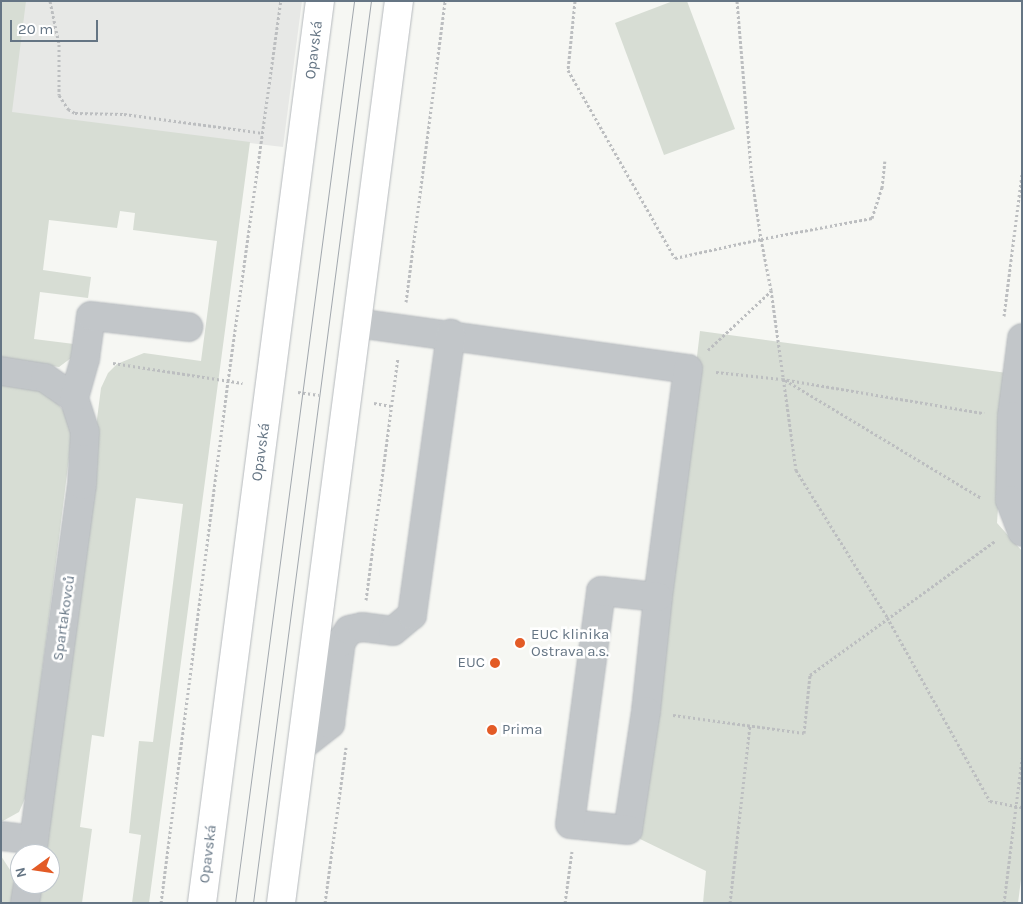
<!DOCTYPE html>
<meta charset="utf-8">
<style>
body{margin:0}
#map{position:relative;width:1023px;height:904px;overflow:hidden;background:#f6f7f3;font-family:Karla,sans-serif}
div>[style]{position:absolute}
.built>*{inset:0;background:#e7e8e6}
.green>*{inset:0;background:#d7ddd4}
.path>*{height:3px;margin-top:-1.5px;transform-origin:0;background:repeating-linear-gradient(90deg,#bcbec0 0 2.5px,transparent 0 5px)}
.roads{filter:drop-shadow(0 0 1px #b5b9bd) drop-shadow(0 0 1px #b5b9bd)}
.minor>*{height:28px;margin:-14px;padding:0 14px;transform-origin:14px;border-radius:14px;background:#c2c6c9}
.major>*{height:28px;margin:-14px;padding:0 14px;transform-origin:14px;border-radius:14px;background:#fff}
.tram>*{height:1px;margin:-0.5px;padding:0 0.5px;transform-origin:0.5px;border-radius:0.5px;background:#a2a8ae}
.dots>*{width:14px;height:14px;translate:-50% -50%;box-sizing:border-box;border:2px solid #fff;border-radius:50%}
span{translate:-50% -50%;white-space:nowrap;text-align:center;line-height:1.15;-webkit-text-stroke:5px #fff;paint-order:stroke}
.street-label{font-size:15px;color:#657584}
.poi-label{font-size:15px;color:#657584}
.left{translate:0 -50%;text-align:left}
.right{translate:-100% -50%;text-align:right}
.frame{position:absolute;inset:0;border:2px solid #657584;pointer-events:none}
.north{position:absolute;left:10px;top:844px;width:50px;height:50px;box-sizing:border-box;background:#fff;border:1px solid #c1c8ce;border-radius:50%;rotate:256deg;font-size:14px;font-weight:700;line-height:20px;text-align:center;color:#657584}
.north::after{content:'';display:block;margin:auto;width:18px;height:22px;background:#e35b26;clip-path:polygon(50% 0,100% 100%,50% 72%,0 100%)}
.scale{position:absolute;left:10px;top:20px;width:88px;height:22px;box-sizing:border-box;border:2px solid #657584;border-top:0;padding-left:6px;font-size:15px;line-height:18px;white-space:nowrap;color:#657584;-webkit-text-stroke:4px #fff;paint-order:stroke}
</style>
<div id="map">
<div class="built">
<div style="clip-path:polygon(1px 1px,302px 1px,283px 147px,11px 113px)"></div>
</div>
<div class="green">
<div style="clip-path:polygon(1px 1px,26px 1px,12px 112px,250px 142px,149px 903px,132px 903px,141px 835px,129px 833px,139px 741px,153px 742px,183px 504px,136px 498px,104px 737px,92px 735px,80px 827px,92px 829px,82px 903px,35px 903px,38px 884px,50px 884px,50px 854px,41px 854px,101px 388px,108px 373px,117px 364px,144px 353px,201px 361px,217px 241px,133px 230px,135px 213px,120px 211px,117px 228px,49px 220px,43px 270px,91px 277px,88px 298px,40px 292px,34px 339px,74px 344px,71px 358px,59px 367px,1px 359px)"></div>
<div style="clip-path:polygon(673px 1px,687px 1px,735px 129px,664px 155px,615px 23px)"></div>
<div style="clip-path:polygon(700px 331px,1007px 373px,997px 523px,1022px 551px,1022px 872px,1018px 903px,703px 903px,706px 871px,640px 839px)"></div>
<div style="clip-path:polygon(1px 382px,36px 387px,50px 395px,65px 412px,72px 434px,27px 794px,19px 812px,1px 822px)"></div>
<div style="clip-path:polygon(1px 856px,14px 876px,13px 903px,1px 903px)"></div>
</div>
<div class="path">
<div style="left:50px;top:1px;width:44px;rotate:78.2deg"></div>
<div style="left:59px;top:44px;width:51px;rotate:90deg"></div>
<div style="left:59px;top:95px;width:17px;rotate:57deg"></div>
<div style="left:68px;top:109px;width:8px;rotate:30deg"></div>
<div style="left:75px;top:113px;width:49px;rotate:1.2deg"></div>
<div style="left:124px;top:114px;width:139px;rotate:7.8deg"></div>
<div style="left:575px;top:1px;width:69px;rotate:95.8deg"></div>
<div style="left:568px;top:70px;width:216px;rotate:60.4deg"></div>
<div style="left:675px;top:258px;width:88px;rotate:-12.5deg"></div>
<div style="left:761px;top:239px;width:52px;rotate:78.9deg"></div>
<div style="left:771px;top:290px;width:182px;rotate:82.1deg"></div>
<div style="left:796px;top:470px;width:173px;rotate:58.2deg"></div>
<div style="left:887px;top:617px;width:211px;rotate:60.8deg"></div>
<div style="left:990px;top:801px;width:33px;rotate:11deg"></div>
<div style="left:737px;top:1px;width:179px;rotate:85.2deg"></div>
<div style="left:752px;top:179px;width:61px;rotate:81.5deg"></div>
<div style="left:761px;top:239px;width:113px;rotate:-10.7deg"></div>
<div style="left:872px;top:218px;width:32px;rotate:-72deg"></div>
<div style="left:882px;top:188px;width:27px;rotate:-84deg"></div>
<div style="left:406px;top:302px;width:304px;rotate:-82.6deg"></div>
<div style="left:1004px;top:316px;width:144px;rotate:-82.8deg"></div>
<div style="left:708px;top:350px;width:86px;rotate:-43.1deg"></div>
<div style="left:113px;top:363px;width:131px;rotate:8.8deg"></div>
<div style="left:716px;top:372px;width:66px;rotate:6.1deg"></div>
<div style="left:782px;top:379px;width:205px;rotate:9.6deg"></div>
<div style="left:785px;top:380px;width:229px;rotate:31deg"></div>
<div style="left:298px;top:392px;width:21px;rotate:8deg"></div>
<div style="left:374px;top:403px;width:17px;rotate:10deg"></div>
<div style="left:366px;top:600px;width:244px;rotate:-82.5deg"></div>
<div style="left:673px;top:715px;width:132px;rotate:7.8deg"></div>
<div style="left:804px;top:733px;width:58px;rotate:-84.1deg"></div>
<div style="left:810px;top:675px;width:228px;rotate:-35.9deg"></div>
<div style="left:161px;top:903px;width:526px;rotate:-82.69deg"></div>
<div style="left:228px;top:381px;width:384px;rotate:-82.1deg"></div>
<div style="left:325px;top:903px;width:157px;rotate:-82.3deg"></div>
<div style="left:565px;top:903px;width:52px;rotate:-82.3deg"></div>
<div style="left:730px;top:903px;width:178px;rotate:-83.6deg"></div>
<div style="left:1004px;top:903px;width:146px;rotate:-82.9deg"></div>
</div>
<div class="roads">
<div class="minor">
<div style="left:357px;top:323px;width:334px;rotate:7.9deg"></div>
<div style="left:688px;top:369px;width:230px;rotate:97.5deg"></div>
<div style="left:658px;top:597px;width:115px;rotate:96deg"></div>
<div style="left:646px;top:711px;width:120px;rotate:98.6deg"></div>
<div style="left:628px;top:830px;width:58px;rotate:-174.1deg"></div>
<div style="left:570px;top:824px;width:235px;rotate:-82.4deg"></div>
<div style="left:601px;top:591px;width:57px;rotate:6deg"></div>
<div style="left:1022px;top:338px;width:79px;rotate:97.3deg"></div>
<div style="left:1012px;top:416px;width:84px;rotate:91.4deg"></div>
<div style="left:1010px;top:500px;width:34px;rotate:69deg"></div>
<div style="left:1px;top:371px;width:45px;rotate:9deg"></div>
<div style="left:45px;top:378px;width:35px;rotate:35deg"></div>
<div style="left:302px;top:746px;width:36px;rotate:-38deg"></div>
<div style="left:330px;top:724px;width:83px;rotate:-82.4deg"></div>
<div style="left:341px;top:642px;width:14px;rotate:-56deg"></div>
<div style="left:349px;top:630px;width:13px;rotate:-13deg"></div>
<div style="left:362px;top:627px;width:31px;rotate:7deg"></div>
<div style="left:393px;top:631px;width:25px;rotate:-40deg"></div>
<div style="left:412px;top:615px;width:284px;rotate:-82.1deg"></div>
<div style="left:1px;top:836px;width:33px;rotate:7deg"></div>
<div style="left:32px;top:854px;width:372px;rotate:-82.3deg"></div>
<div style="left:82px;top:485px;width:53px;rotate:-86.8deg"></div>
<div style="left:85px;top:432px;width:36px;rotate:-108deg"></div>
<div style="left:74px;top:398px;width:41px;rotate:-74.2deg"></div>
<div style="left:85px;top:359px;width:43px;rotate:-82.1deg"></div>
<div style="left:91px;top:316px;width:98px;rotate:6.5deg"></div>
<div style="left:25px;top:903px;width:19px;rotate:-81deg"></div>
</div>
<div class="major">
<div style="left:202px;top:903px;width:910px;rotate:-82.55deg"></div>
<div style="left:281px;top:903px;width:910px;rotate:-82.55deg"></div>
</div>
</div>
<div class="tram">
<div style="left:235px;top:903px;width:910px;rotate:-82.48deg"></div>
<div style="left:253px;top:903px;width:910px;rotate:-82.55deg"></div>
</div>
<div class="dots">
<div style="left:520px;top:643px;background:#e35b26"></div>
<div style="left:495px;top:663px;background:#e35b26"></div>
<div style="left:492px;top:730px;background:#e35b26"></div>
</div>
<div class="street-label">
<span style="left:314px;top:50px;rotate:-83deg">Opavská</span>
<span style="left:261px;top:452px;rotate:-82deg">Opavská</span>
<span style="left:64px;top:618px;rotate:-82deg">Spartakovců</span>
<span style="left:208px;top:854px;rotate:-83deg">Opavská</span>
</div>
<div class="poi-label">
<span class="left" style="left:531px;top:643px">EUC klinika<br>Ostrava a.s.</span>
<span class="right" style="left:485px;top:663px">EUC</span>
<span class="left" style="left:502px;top:730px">Prima</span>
</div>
<div class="frame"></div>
<div class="north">N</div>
<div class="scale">20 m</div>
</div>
